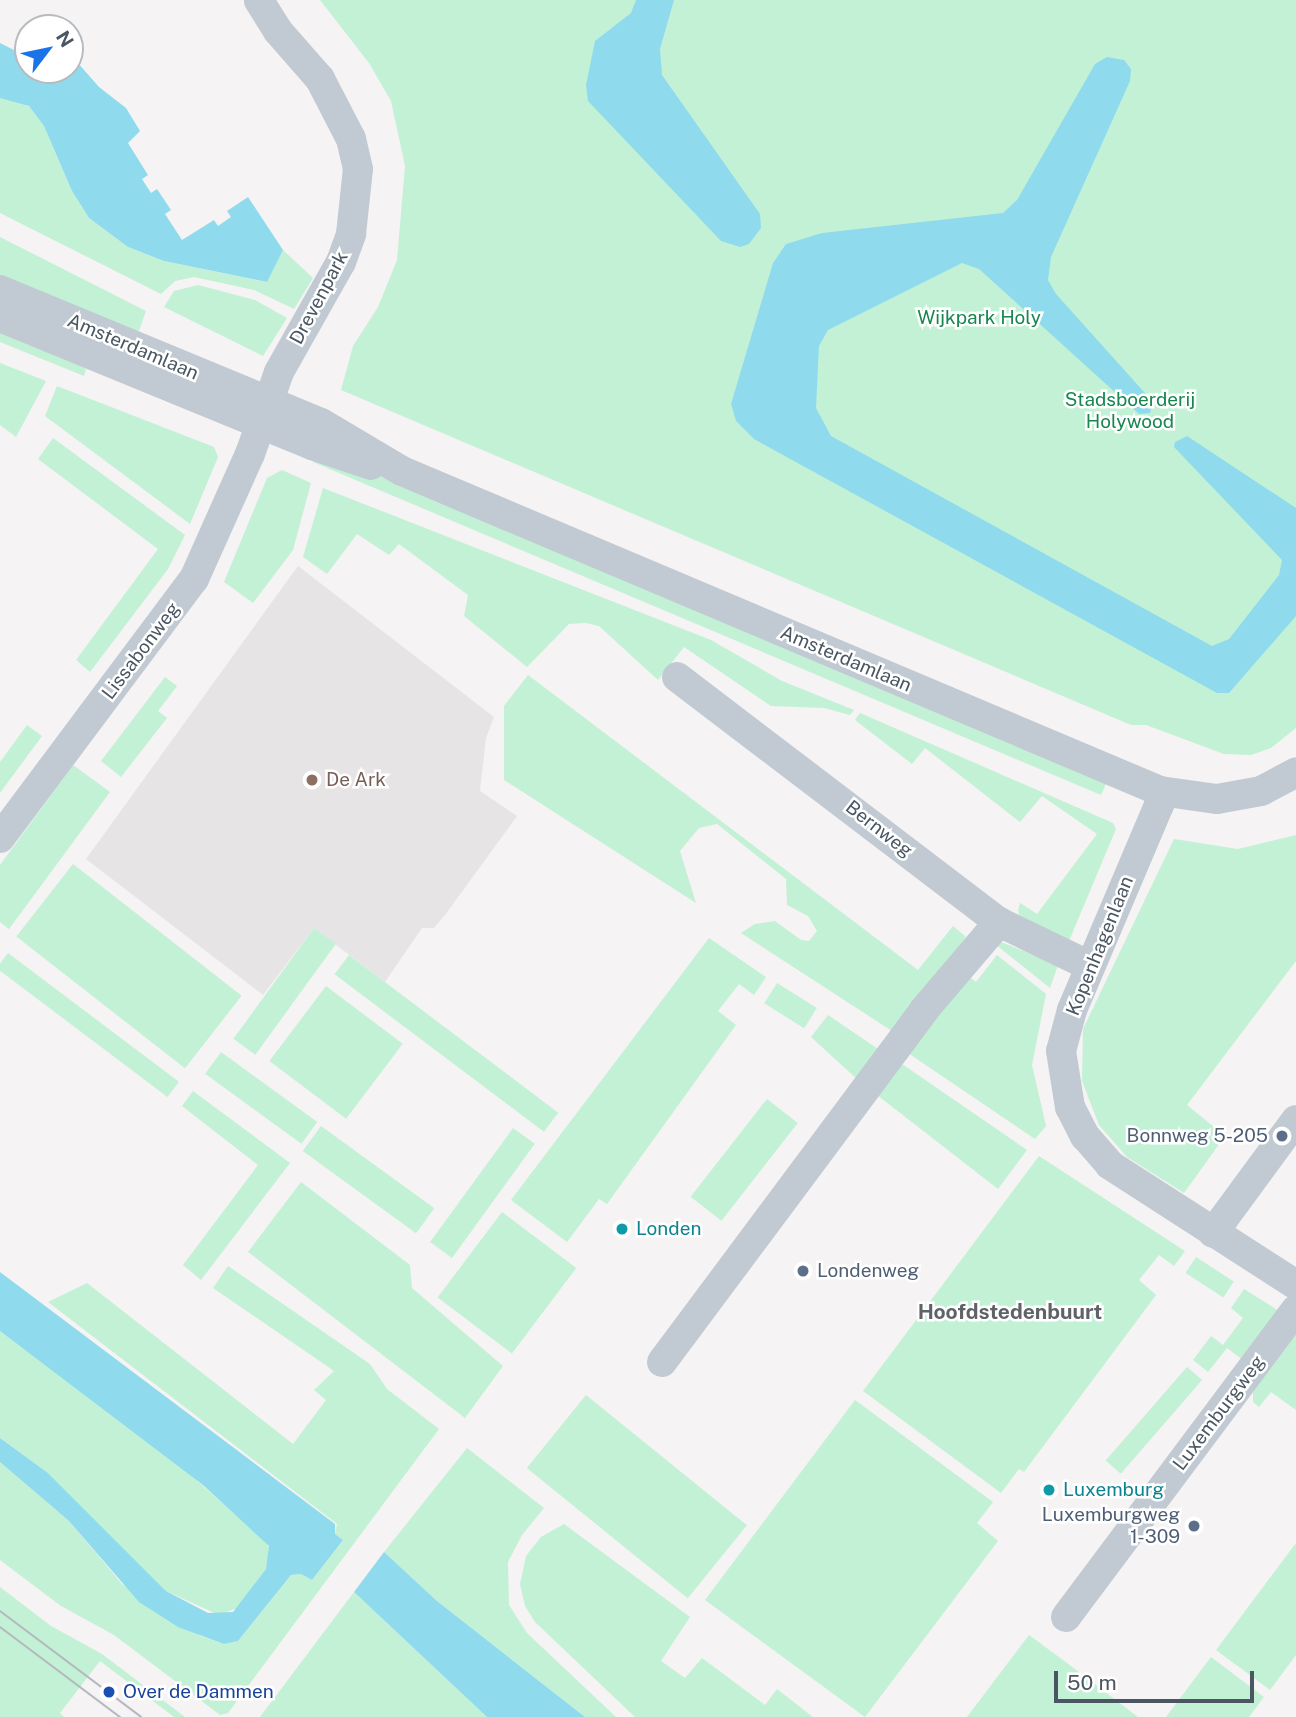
<!DOCTYPE html>
<style>
body{margin:0}
#map{position:relative;width:1296px;height:1717px;overflow:hidden;background:#f5f3f3;font-family:"Public Sans",sans-serif}
div>[style]{position:absolute}
.education>*{inset:0;background:#e6e4e5}
.green>*{inset:0;background:#c3f1d5;transform-origin:0 0}
.water>*{inset:0;background:#90daee}
.minor>*{height:30px;margin:-15px;padding:0 15px;transform-origin:15px;border-radius:15px;background:#c1cad2}
.tram>*{height:2px;margin:-1px;padding:0 1px;transform-origin:1px;border-radius:1px;background:#b5b8bd}
.dots>*{width:19px;height:19px;translate:-50% -50%;box-sizing:border-box;border:4px solid #fff;border-radius:50%}
span{translate:-50% -50%;white-space:nowrap;text-align:center;line-height:1.15;-webkit-text-stroke:5px #fff;paint-order:stroke}
.street-label{font-size:19px;color:#4a5661}
.park-label{font-size:19px;color:#17864f}
.education-label{font-size:19px;color:#785e54}
.left{translate:0 -50%;text-align:left}
.service-label{font-size:19px;color:#4e5e75}
.right{translate:-100% -50%;text-align:right}
.culture-label{font-size:19px;color:#0d838f}
.transit-label{font-size:19px;color:#164399}
.neighbourhood-label{font-size:21px;color:#5f6368;font-weight:700}
.north{position:absolute;left:14px;top:14px;width:70px;height:70px;box-sizing:border-box;background:#fff;border:2px solid #b7bbc0;border-radius:50%;rotate:58deg;font-size:19px;font-weight:700;line-height:28px;text-align:center;color:#4a5661}
.north::after{content:'';display:block;margin:auto;width:24px;height:32px;background:#1a73e8;clip-path:polygon(50% 0,100% 100%,50% 72%,0 100%)}
.scale{position:absolute;left:1054px;top:1671px;width:200px;height:32px;box-sizing:border-box;border:4px solid #4a5661;border-top:0;padding-left:9px;font-size:21px;line-height:24px;white-space:nowrap;color:#4a5661;-webkit-text-stroke:5px #fff;paint-order:stroke}
</style>
<div id="map">
<div class="education">
<div style="clip-path:polygon(298px 566px,494px 717px,486px 738px,480px 791px,517px 816px,445px 915px,434px 928px,422px 928px,385px 982px,314px 928px,263px 995px,86px 859px)"></div>
</div>
<div class="green">
<div style="clip-path:polygon(320px 0,1296px 0,1296px 728px,1271px 748px,1251px 755px,1224px 754px,1146px 725px,1131px 725px,341px 390px,353px 346px,378px 307px,397px 260px,405px 166px,391px 101px,369px 63px)"></div>
<div style="clip-path:polygon(8px 97px,30px 107px,44px 126px,72px 191px,89px 218px,128px 247px,164px 261px,266px 282px,283px 250px,313px 278px,294px 309px,254px 290px,194px 277px,175px 281px,161px 294px,0 213px,0 98px)"></div>
<div style="clip-path:polygon(0 237px,146px 311px,139px 331px,114px 328px,0 279px)"></div>
<div style="clip-path:polygon(198px 285px,255px 300px,287px 318px,263px 356px,164px 307px,174px 291px)"></div>
<div style="clip-path:polygon(0 326px,47px 346px,86px 369px,84px 376px,0 342px)"></div>
<div style="clip-path:polygon(0 363px,46px 381px,16px 437px,0 425px)"></div>
<div style="clip-path:polygon(57px 386px,214px 447px,218px 457px,190px 524px,45px 416px)"></div>
<div style="clip-path:polygon(53px 438px,185px 535px,168px 569px,90px 672px,76px 660px,158px 549px,38px 459px)"></div>
<div style="clip-path:polygon(316px 454px,378px 475px,1106px 784px,1101px 795px,313px 462px)"></div>
<div style="clip-path:polygon(282px 470px,311px 483px,293px 550px,253px 603px,224px 582px,267px 478px)"></div>
<div style="clip-path:polygon(323px 488px,711px 640px,782px 681px,854px 710px,850px 715px,824px 708px,771px 706px,684px 647px,658px 680px,599px 626px,586px 623px,569px 624px,527px 667px,464px 616px,468px 595px,399px 544px,389px 555px,357px 534px,327px 574px,303px 557px)"></div>
<div style="clip-path:polygon(528px 675px,918px 970px,953px 926px,966px 937px,895px 1033px,741px 933px,755px 924px,775px 921px,801px 940px,809px 941px,817px 931px,808px 916px,787px 905px,786px 879px,717px 824px,699px 828px,680px 851px,696px 903px,504px 780px,504px 706px)"></div>
<div style="clip-path:polygon(165px 677px,177px 686px,158px 711px,167px 718px,121px 777px,101px 761px)"></div>
<div style="clip-path:polygon(860px 713px,1113px 823px,1116px 829px,1069px 941px,1019px 915px,1018px 910px,1020px 903px,1037px 914px,1097px 834px,1042px 796px,1020px 822px,925px 748px,912px 764px,855px 720px)"></div>
<div style="clip-path:polygon(27px 725px,42px 736px,0 793px,0 762px)"></div>
<div style="clip-path:polygon(73px 765px,110px 792px,9px 929px,0 922px,0 865px)"></div>
<div style="clip-path:polygon(1296px 835px,1296px 961px,1187px 1105px,1225px 1136px,1184px 1193px,1127px 1157px,1099px 1125px,1082px 1081px,1083px 1029px,1174px 839px,1238px 849px)"></div>
<div style="left:73px;top:864px;width:214px;height:92px;rotate:38deg"></div>
<div style="left:314px;top:928px;width:27px;height:137px;rotate:36deg"></div>
<div style="clip-path:polygon(709px 938px,766px 977px,754px 995px,739px 984px,718px 1011px,736px 1025px,607px 1204px,599px 1199px,567px 1242px,511px 1200px)"></div>
<div style="clip-path:polygon(1001px 942px,1058px 965px,1050px 988px,995px 944px)"></div>
<div style="left:8px;top:953px;width:214px;height:19px;rotate:37deg"></div>
<div style="left:349px;top:955px;width:262px;height:24px;rotate:37deg"></div>
<div style="clip-path:polygon(997px 955px,1046px 994px,1032px 1065px,1046px 1126px,1035px 1139px,908px 1053px,967px 975px,976px 982px)"></div>
<div style="left:777px;top:983px;width:47px;height:24px;rotate:32deg"></div>
<div style="left:326px;top:986px;width:96px;height:94px;rotate:37deg"></div>
<div style="clip-path:polygon(828px 1015px,878px 1049px,858px 1080px,811px 1037px)"></div>
<div style="left:221px;top:1052px;width:119px;height:27px;rotate:36deg"></div>
<div style="clip-path:polygon(902px 1064px,1027px 1150px,998px 1189px,877px 1095px)"></div>
<div style="clip-path:polygon(193px 1091px,290px 1163px,201px 1280px,183px 1265px,258px 1165px,182px 1106px)"></div>
<div style="left:767px;top:1099px;width:39px;height:124px;rotate:38deg"></div>
<div style="left:321px;top:1126px;width:140px;height:31px;rotate:36deg"></div>
<div style="left:513px;top:1128px;width:27px;height:141px;rotate:36deg"></div>
<div style="clip-path:polygon(1039px 1156px,1185px 1251px,1174px 1266px,1159px 1255px,1139px 1280px,1156px 1295px,1024px 1472px,1019px 1469px,1001px 1493px,863px 1391px)"></div>
<div style="clip-path:polygon(301px 1182px,410px 1265px,412px 1288px,503px 1366px,465px 1418px,248px 1252px)"></div>
<div style="left:502px;top:1212px;width:93px;height:107px;rotate:37deg"></div>
<div style="left:1196px;top:1257px;width:45px;height:19px;rotate:33deg"></div>
<div style="clip-path:polygon(228px 1266px,370px 1364px,387px 1389px,439px 1429px,228px 1713px,220px 1715px,114px 1635px,61px 1606px,0 1560px,0 1462px,69px 1521px,122px 1584px,201px 1636px,224px 1644px,238px 1641px,291px 1575px,301px 1574px,312px 1580px,343px 1540px,335px 1534px,337px 1524px,48px 1302px,87px 1283px,293px 1444px,326px 1400px,314px 1390px,334px 1371px,213px 1288px)"></div>
<div style="clip-path:polygon(1244px 1289px,1279px 1311px,1243px 1360px,1227px 1348px,1208px 1372px,1193px 1360px,1211px 1336px,1223px 1345px,1243px 1318px,1231px 1308px)"></div>
<div style="clip-path:polygon(0 1331px,183px 1468px,266px 1542px,270px 1550px,266px 1569px,237px 1608px,219px 1615px,166px 1591px,48px 1473px,0 1438px)"></div>
<div style="clip-path:polygon(1296px 1331px,1296px 1410px,1271px 1392px,1259px 1407px,1253px 1402px,1253px 1388px)"></div>
<div style="left:1187px;top:1367px;width:20px;height:124px;rotate:41deg"></div>
<div style="left:586px;top:1395px;width:207px;height:94px;rotate:39deg"></div>
<div style="clip-path:polygon(855px 1400px,993px 1502px,977px 1523px,998px 1541px,865px 1717px,705px 1600px)"></div>
<div style="clip-path:polygon(467px 1448px,544px 1508px,522px 1535px,508px 1562px,509px 1605px,527px 1633px,616px 1717px,585px 1717px,437px 1601px,384px 1552px)"></div>
<div style="clip-path:polygon(564px 1524px,690px 1617px,661px 1661px,685px 1678px,702px 1658px,765px 1705px,777px 1689px,813px 1717px,635px 1717px,535px 1622px,525px 1606px,520px 1584px,526px 1556px,541px 1537px)"></div>
<div style="clip-path:polygon(1296px 1543px,1296px 1655px,1270px 1690px,1216px 1650px)"></div>
<div style="clip-path:polygon(0 1587px,51px 1626px,102px 1654px,185px 1717px,174px 1717px,100px 1661px,60px 1713px,64px 1717px,0 1717px)"></div>
<div style="clip-path:polygon(354px 1592px,487px 1717px,260px 1717px)"></div>
<div style="clip-path:polygon(1029px 1635px,1067px 1663px,1138px 1717px,967px 1717px)"></div>
<div style="clip-path:polygon(1211px 1657px,1264px 1697px,1249px 1717px,1166px 1717px)"></div>
</div>
<div class="water">
<div style="clip-path:polygon(636px 0,674px 0,660px 49px,662px 75px,760px 214px,761px 228px,749px 244px,740px 247px,721px 241px,588px 101px,586px 85px,595px 41px,631px 13px)"></div>
<div style="clip-path:polygon(0 43px,28px 57px,28px 70px,70px 70px,70px 54px,99px 87px,126px 108px,140px 131px,128px 143px,148px 175px,142px 179px,151px 193px,157px 189px,171px 210px,165px 214px,182px 240px,214px 220px,218px 226px,231px 217px,227px 211px,248px 197px,283px 250px,267px 282px,164px 261px,128px 247px,89px 218px,72px 191px,44px 126px,29px 106px,0 98px)"></div>
<div style="clip-path:polygon(1107px 57px,1124px 60px,1131px 69px,1130px 81px,1051px 257px,1048px 280px,1056px 294px,1153px 402px,1150px 413px,1139px 414px,979px 269px,962px 263px,828px 330px,819px 346px,816px 408px,831px 436px,1212px 646px,1229px 639px,1279px 575px,1282px 560px,1174px 447px,1175px 442px,1187px 436px,1296px 508px,1296px 616px,1229px 693px,1217px 693px,754px 439px,736px 421px,731px 404px,773px 263px,786px 244px,822px 233px,1003px 213px,1017px 200px,1095px 64px)"></div>
<div style="clip-path:polygon(0 1272px,335px 1524px,335px 1534px,343px 1540px,312px 1580px,301px 1574px,291px 1575px,238px 1641px,224px 1644px,178px 1627px,139px 1602px,69px 1521px,0 1462px,0 1438px,48px 1473px,166px 1591px,208px 1613px,233px 1612px,266px 1569px,269px 1546px,203px 1485px,0 1331px)"></div>
<div style="clip-path:polygon(384px 1552px,437px 1601px,585px 1717px,487px 1717px,354px 1592px)"></div>
</div>
<div class="minor">
<div style="left:0;top:290px;width:347px;rotate:22.5deg"></div>
<div style="left:321px;top:423px;width:94px;rotate:30.7deg"></div>
<div style="left:402px;top:471px;width:823px;rotate:22.89deg"></div>
<div style="left:1160px;top:791px;width:58px;rotate:8deg"></div>
<div style="left:1217px;top:799px;width:45px;rotate:-10.3deg"></div>
<div style="left:1261px;top:791px;width:40px;rotate:-28deg"></div>
<div style="left:0;top:317px;width:337px;rotate:22.3deg"></div>
<div style="left:312px;top:445px;width:62px;rotate:18.7deg"></div>
<div style="left:677px;top:677px;width:405px;rotate:37.3deg"></div>
<div style="left:999px;top:922px;width:101px;rotate:25.8deg"></div>
<div style="left:1160px;top:791px;width:14px;rotate:94deg"></div>
<div style="left:1159px;top:805px;width:223px;rotate:113deg"></div>
<div style="left:1072px;top:1010px;width:42px;rotate:105deg"></div>
<div style="left:1061px;top:1051px;width:57px;rotate:80.9deg"></div>
<div style="left:1070px;top:1107px;width:33px;rotate:63deg"></div>
<div style="left:1085px;top:1136px;width:38px;rotate:49deg"></div>
<div style="left:1110px;top:1165px;width:221px;rotate:32.8deg"></div>
<div style="left:0;top:838px;width:324px;rotate:-53.2deg"></div>
<div style="left:194px;top:579px;width:137px;rotate:-65.9deg"></div>
<div style="left:250px;top:454px;width:87px;rotate:-70.5deg"></div>
<div style="left:279px;top:372px;width:126px;rotate:-60.6deg"></div>
<div style="left:341px;top:262px;width:30px;rotate:-70deg"></div>
<div style="left:351px;top:234px;width:65px;rotate:-83.9deg"></div>
<div style="left:358px;top:169px;width:31px;rotate:-103deg"></div>
<div style="left:351px;top:139px;width:68px;rotate:-117.3deg"></div>
<div style="left:320px;top:79px;width:64px;rotate:-131.2deg"></div>
<div style="left:278px;top:31px;width:36px;rotate:-122deg"></div>
<div style="left:1213px;top:1233px;width:140px;rotate:-53.7deg"></div>
<div style="left:662px;top:1362px;width:439px;rotate:-53.3deg"></div>
<div style="left:924px;top:1010px;width:116px;rotate:-49.6deg"></div>
<div style="left:1066px;top:1617px;width:384px;rotate:-53.2deg"></div>
</div>
<div class="tram">
<div style="left:0;top:1611px;width:176px;rotate:36.9deg"></div>
<div style="left:0;top:1627px;width:150px;rotate:36.9deg"></div>
</div>
<div class="dots">
<div style="left:312px;top:780px;background:#8d6e63"></div>
<div style="left:1282px;top:1136px;background:#5c6f8a"></div>
<div style="left:622px;top:1229px;background:#0f9aa8"></div>
<div style="left:803px;top:1271px;background:#5c6f8a"></div>
<div style="left:1049px;top:1490px;background:#0f9aa8"></div>
<div style="left:1194px;top:1526px;background:#5c6f8a"></div>
<div style="left:109px;top:1692px;background:#1a4fb4"></div>
</div>
<div class="street-label">
<span style="left:319px;top:298px;rotate:-62deg">Drevenpark</span>
<span style="left:133px;top:347px;rotate:23deg">Amsterdamlaan</span>
<span style="left:141px;top:651px;rotate:-53deg">Lissabonweg</span>
<span style="left:846px;top:659px;rotate:23deg">Amsterdamlaan</span>
<span style="left:879px;top:829px;rotate:38deg">Bernweg</span>
<span style="left:1100px;top:946px;rotate:-68deg">Kopenhagenlaan</span>
<span style="left:1219px;top:1413px;rotate:-53deg">Luxemburgweg</span>
</div>
<div class="park-label">
<span style="left:979px;top:318px">Wijkpark Holy</span>
<span style="left:1130px;top:411px">Stadsboerderij<br>Holywood</span>
</div>
<div class="education-label">
<span class="left" style="left:326px;top:780px">De Ark</span>
</div>
<div class="service-label">
<span class="right" style="left:1268px;top:1136px">Bonnweg 5-205</span>
<span class="left" style="left:817px;top:1271px">Londenweg</span>
<span class="right" style="left:1180px;top:1526px">Luxemburgweg<br>1-309</span>
</div>
<div class="culture-label">
<span class="left" style="left:636px;top:1229px">Londen</span>
<span class="left" style="left:1063px;top:1490px">Luxemburg</span>
</div>
<div class="transit-label">
<span class="left" style="left:123px;top:1692px">Over de Dammen</span>
</div>
<div class="neighbourhood-label">
<span style="left:1010px;top:1312px">Hoofdstedenbuurt</span>
</div>
<div class="north">N</div>
<div class="scale">50 m</div>
</div>
